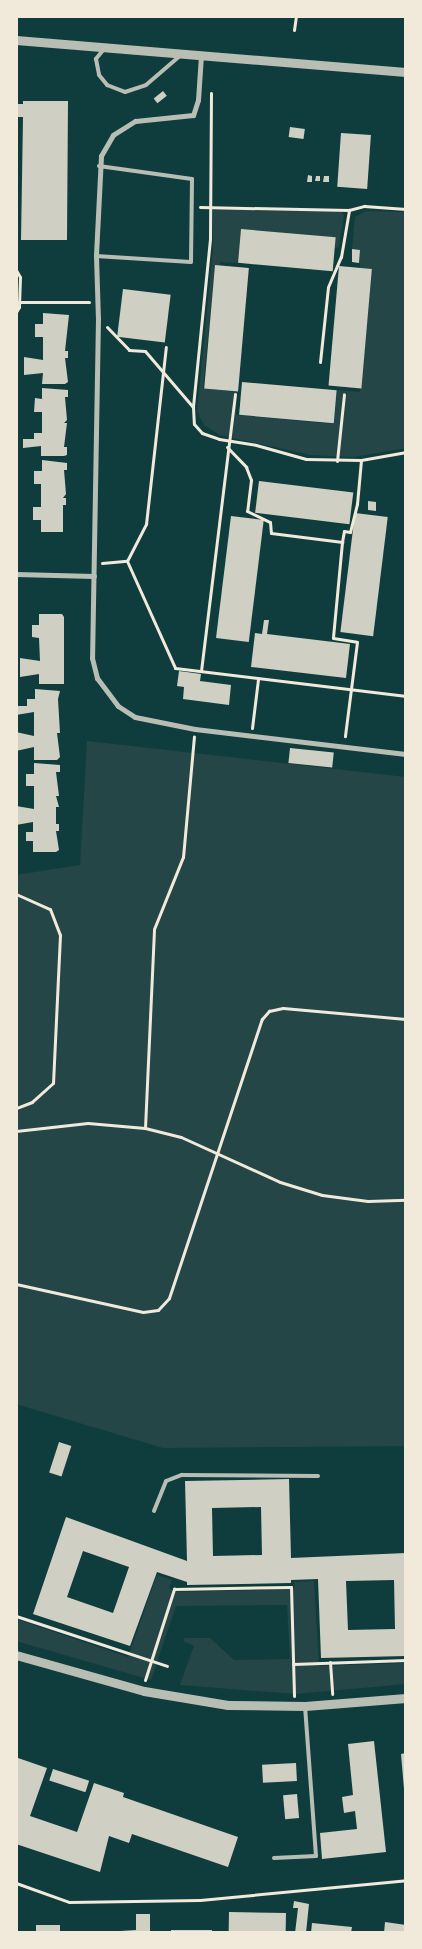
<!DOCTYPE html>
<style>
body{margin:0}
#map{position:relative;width:422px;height:1949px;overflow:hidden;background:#0f3d3e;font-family:"Noto Serif",serif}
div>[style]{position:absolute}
.green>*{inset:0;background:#244646}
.building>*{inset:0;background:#cfcfc3;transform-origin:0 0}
.path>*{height:3px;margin:-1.5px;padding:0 1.5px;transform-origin:1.5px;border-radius:1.5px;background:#f1e9da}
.service>*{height:4px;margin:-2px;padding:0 2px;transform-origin:2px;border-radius:2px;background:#b8beb3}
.minor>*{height:5px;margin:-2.5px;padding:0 2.5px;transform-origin:2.5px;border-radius:2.5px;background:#b8beb3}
.tertiary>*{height:9px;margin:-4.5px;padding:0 4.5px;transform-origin:4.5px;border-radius:4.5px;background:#b8beb3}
span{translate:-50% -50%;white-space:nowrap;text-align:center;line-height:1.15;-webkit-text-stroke:5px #f1e9da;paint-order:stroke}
.frame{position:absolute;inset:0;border:18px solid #f1e9da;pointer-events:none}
</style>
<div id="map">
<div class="green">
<div style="clip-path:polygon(213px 210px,340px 210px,344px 215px,339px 247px,335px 248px,335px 238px,241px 229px,238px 263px,220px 262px,220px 265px,215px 265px,203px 388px,237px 392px,236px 415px,334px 424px,337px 390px,360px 392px,372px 270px,360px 268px,360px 250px,352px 249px,355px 217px,366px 211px,406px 212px,406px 448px,353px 457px,311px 455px,220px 435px,204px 425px,197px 412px,213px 249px)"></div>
<div style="clip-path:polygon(87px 741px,406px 777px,406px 1446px,163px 1448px,16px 1404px,16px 875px,80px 865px)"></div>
<div style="clip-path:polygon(157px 1575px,172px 1580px,169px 1588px,175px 1592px,294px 1589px,294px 1582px,314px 1581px,319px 1666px,406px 1663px,406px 1684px,296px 1694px,180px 1685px,194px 1646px,183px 1641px,185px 1638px,210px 1638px,234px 1660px,290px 1659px,287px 1605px,176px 1606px,151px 1680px,16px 1641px,16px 1619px,128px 1657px)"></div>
</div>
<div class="building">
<div style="left:163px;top:91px;width:6px;height:12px;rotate:51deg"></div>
<div style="clip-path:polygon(23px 101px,68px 101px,67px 240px,21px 240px,23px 117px,16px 117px,16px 104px,23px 104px)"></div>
<div style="left:290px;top:127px;width:15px;height:10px;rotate:8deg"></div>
<div style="left:341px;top:133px;width:30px;height:54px;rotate:4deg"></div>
<div style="clip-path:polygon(308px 175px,312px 176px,312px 182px,307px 182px)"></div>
<div style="clip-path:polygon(316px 176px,320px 176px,320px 181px,315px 181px)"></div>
<div style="clip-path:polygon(324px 176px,329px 176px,329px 182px,323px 182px)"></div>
<div style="left:241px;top:229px;width:95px;height:34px;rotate:5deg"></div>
<div style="clip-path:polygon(352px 249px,360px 250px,359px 263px,352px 262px)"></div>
<div style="left:215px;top:265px;width:34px;height:124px;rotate:5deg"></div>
<div style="left:339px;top:266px;width:33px;height:120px;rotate:5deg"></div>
<div style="left:123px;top:289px;width:48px;height:48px;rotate:7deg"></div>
<div style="clip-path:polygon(43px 313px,69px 315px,65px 351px,68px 351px,68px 358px,65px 358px,68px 382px,65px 384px,42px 384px,43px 373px,24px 375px,24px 357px,43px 360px,43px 337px,35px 337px,35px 324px,43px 324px)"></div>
<div style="left:242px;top:382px;width:95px;height:33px;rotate:5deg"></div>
<div style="clip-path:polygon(42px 388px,68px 390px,68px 397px,65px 397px,67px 420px,64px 423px,67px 423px,64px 447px,67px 447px,67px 455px,64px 456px,41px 456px,41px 446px,23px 448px,23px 439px,34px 439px,34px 433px,42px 433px,42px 412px,34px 412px,35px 398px,42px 399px)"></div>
<div style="clip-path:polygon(42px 460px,67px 463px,67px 470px,64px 470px,66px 494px,63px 498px,66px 498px,66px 505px,63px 505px,63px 532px,41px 532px,41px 520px,33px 520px,33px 507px,41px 507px,41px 484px,34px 484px,34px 471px,42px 471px)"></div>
<div style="left:259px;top:481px;width:95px;height:32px;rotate:7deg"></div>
<div style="clip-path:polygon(368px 501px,376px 502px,376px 511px,368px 510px)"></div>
<div style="left:355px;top:513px;width:33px;height:120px;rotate:7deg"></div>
<div style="left:231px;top:516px;width:33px;height:123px;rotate:7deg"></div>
<div style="clip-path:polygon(39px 614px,62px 614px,64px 617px,64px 684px,39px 684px,39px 674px,20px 677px,20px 658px,40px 661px,39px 638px,32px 637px,32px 625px,39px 625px)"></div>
<div style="clip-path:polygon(264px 620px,269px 620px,267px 634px,350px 644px,346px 678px,251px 667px,255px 633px,262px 634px)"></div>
<div style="clip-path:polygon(179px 671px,201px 674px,200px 681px,231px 685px,229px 705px,183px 699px,184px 687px,177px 686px)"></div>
<div style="clip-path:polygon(35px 689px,60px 691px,58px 699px,60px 733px,57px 733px,60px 757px,57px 760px,34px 760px,34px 747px,16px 751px,16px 732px,34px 736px,34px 712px,16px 715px,16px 706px,27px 706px,27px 699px,35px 699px)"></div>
<div style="left:290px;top:748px;width:44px;height:15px;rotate:6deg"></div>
<div style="clip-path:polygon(34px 763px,60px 765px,60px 772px,56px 772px,59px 796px,56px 796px,59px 807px,56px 807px,56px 824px,59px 824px,59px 831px,56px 831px,59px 850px,56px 852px,33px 852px,33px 841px,26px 841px,26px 832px,33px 832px,33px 822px,16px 825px,16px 806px,34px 809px,34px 786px,26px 786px,26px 774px,34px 774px)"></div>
<div style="left:59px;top:1442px;width:13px;height:32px;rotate:18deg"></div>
<div style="clip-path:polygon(evenodd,289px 1479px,291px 1558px,406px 1553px,406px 1656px,321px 1658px,318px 1579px,291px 1580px,291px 1583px,187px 1585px,187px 1582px,157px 1572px,130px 1646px,33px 1614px,66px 1517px,187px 1561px,185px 1481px,289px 1479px,261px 1507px,262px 1555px,213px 1556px,212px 1508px,261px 1507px,289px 1479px,83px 1551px,129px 1567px,113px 1613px,67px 1597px,83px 1551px,289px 1479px,394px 1580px,395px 1629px,348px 1630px,346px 1581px,394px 1580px)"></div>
<div style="clip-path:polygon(374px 1741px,386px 1852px,322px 1859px,320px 1833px,357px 1829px,355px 1811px,344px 1813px,342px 1797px,353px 1795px,348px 1744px)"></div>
<div style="clip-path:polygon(406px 1753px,406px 1789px,404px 1789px,401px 1754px)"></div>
<div style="clip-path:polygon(18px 1758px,47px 1768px,30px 1816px,77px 1832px,94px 1783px,124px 1793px,123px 1797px,238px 1837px,228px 1867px,132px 1834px,129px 1843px,109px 1836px,100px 1872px,16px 1844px)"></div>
<div style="left:296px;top:1763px;width:18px;height:34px;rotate:87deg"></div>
<div style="left:53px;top:1769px;width:38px;height:12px;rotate:18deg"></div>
<div style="left:297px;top:1794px;width:24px;height:14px;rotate:85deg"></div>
<div style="clip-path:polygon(294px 1901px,309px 1904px,306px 1933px,295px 1933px,298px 1908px,293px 1908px)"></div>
<div style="left:229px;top:1912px;width:57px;height:19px;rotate:1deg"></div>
<div style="clip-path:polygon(136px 1914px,150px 1914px,150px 1933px,89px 1933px,136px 1930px)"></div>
<div style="clip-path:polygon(385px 1922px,406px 1925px,406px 1933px,384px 1933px)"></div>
<div style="clip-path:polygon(312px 1923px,352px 1927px,351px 1933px,311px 1933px)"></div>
<div style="left:36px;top:1925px;width:24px;height:8px"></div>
<div style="left:171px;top:1930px;width:41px;height:3px"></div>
</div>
<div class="path">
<div style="left:294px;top:30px;width:14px;rotate:-82deg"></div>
<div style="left:211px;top:93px;width:146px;rotate:90.4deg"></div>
<div style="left:210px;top:239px;width:169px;rotate:95.8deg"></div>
<div style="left:193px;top:407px;width:17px;rotate:87deg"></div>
<div style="left:194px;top:424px;width:12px;rotate:48deg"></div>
<div style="left:202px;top:433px;width:18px;rotate:19deg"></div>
<div style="left:219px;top:439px;width:37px;rotate:9deg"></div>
<div style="left:256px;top:445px;width:52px;rotate:15.6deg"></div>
<div style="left:306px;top:459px;width:55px;rotate:1deg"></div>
<div style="left:361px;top:460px;width:46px;rotate:-10.1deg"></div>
<div style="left:200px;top:207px;width:149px;rotate:1.2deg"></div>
<div style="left:16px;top:270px;width:8px;rotate:60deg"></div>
<div style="left:20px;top:277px;width:30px;rotate:92deg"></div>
<div style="left:19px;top:307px;width:6px;rotate:121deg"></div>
<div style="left:19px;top:302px;width:70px"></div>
<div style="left:107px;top:327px;width:32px;rotate:46deg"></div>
<div style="left:129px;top:350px;width:16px;rotate:4deg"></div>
<div style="left:145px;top:351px;width:74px;rotate:49.4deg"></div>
<div style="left:320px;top:362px;width:75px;rotate:-83.9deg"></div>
<div style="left:328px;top:287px;width:33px;rotate:-67deg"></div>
<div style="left:341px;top:257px;width:48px;rotate:-80.3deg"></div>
<div style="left:349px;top:210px;width:16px;rotate:-15deg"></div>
<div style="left:364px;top:206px;width:42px;rotate:4.1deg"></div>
<div style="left:227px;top:447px;width:28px;rotate:46deg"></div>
<div style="left:246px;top:467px;width:14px;rotate:69deg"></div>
<div style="left:251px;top:480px;width:31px;rotate:97deg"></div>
<div style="left:247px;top:511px;width:25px;rotate:26deg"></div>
<div style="left:270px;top:522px;width:11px;rotate:85deg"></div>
<div style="left:271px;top:533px;width:72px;rotate:7.2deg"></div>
<div style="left:342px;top:542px;width:11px;rotate:-80deg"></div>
<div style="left:344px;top:531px;width:6px;rotate:9deg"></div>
<div style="left:350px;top:532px;width:29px;rotate:-76deg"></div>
<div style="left:357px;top:504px;width:44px;rotate:-84.8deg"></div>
<div style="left:337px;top:461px;width:67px;rotate:-84deg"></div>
<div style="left:342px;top:542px;width:96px;rotate:95.4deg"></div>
<div style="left:333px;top:638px;width:24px;rotate:9deg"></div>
<div style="left:357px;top:642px;width:95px;rotate:97.3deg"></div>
<div style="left:127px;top:561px;width:117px;rotate:65.8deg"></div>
<div style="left:175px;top:668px;width:233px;rotate:6.9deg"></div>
<div style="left:102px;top:563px;width:25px;rotate:-5deg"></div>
<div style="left:127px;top:561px;width:42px;rotate:-62.8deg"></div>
<div style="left:146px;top:524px;width:178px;rotate:-83.6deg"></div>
<div style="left:201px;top:671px;width:279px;rotate:-83deg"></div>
<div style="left:252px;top:728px;width:49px;rotate:-83deg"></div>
<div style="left:16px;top:894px;width:37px;rotate:24deg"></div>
<div style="left:50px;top:909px;width:28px;rotate:69deg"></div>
<div style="left:60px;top:935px;width:148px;rotate:92.7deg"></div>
<div style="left:53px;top:1083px;width:28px;rotate:138deg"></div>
<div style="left:32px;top:1102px;width:17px;rotate:159deg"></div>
<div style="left:145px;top:1128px;width:199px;rotate:-87.4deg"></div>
<div style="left:154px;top:929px;width:78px;rotate:-68.1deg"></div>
<div style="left:183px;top:857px;width:121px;rotate:-84.8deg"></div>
<div style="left:16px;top:1131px;width:72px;rotate:-6.3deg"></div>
<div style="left:88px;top:1123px;width:57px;rotate:5deg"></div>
<div style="left:145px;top:1128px;width:37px;rotate:14deg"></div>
<div style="left:181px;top:1137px;width:109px;rotate:24.4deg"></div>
<div style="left:280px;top:1182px;width:44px;rotate:17.2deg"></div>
<div style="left:322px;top:1195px;width:46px;rotate:7.4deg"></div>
<div style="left:368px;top:1201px;width:38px;rotate:-2deg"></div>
<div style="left:16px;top:1284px;width:130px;rotate:12.4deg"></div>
<div style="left:143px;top:1312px;width:15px;rotate:-8deg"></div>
<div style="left:158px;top:1310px;width:16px;rotate:-47deg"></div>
<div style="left:169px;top:1298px;width:294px;rotate:-71.6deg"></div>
<div style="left:262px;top:1019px;width:11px;rotate:-49deg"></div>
<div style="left:269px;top:1011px;width:14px;rotate:-12deg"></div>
<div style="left:283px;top:1008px;width:123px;rotate:5.1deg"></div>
<div style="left:16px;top:1616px;width:159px;rotate:18.3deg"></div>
<div style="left:330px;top:1662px;width:32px;rotate:86deg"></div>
<div style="left:293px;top:1664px;width:113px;rotate:-2deg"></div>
<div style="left:145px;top:1680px;width:96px;rotate:-72.3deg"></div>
<div style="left:174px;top:1589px;width:117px;rotate:-1deg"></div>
<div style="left:291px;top:1587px;width:109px;rotate:88.4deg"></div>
<div style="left:16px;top:1883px;width:56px;rotate:19.7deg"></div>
<div style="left:69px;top:1902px;width:131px;rotate:-0.9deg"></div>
<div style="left:200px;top:1900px;width:207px;rotate:-5.5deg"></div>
</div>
<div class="service">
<div style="left:104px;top:49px;width:13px;rotate:129deg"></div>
<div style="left:96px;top:59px;width:16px;rotate:79deg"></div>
<div style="left:99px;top:75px;width:13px;rotate:51deg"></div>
<div style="left:107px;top:85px;width:19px;rotate:21deg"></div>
<div style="left:125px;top:92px;width:22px;rotate:-18deg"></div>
<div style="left:146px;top:85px;width:46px;rotate:-40.6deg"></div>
<div style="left:96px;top:256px;width:95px;rotate:3.6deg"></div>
<div style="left:191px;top:262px;width:83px;rotate:-89.3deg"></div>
<div style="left:192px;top:179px;width:94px;rotate:-172deg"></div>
<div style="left:154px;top:1511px;width:32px;rotate:-68deg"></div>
<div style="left:166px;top:1481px;width:17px;rotate:-21deg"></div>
<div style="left:182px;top:1475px;width:136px;rotate:0.4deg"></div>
<div style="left:274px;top:1858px;width:42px;rotate:-2.7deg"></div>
<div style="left:316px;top:1856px;width:150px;rotate:-94.2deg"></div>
</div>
<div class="minor">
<div style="left:201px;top:55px;width:45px;rotate:93.8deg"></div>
<div style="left:198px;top:100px;width:16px;rotate:108deg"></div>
<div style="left:193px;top:115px;width:58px;rotate:174.1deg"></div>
<div style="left:135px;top:121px;width:26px;rotate:148deg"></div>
<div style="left:113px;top:135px;width:24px;rotate:120deg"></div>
<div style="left:101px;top:156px;width:100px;rotate:92.9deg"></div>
<div style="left:96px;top:256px;width:62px;rotate:88.2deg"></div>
<div style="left:98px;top:318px;width:340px;rotate:91deg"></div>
<div style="left:92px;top:658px;width:21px;rotate:76deg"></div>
<div style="left:97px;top:678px;width:35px;rotate:53deg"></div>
<div style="left:118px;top:706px;width:20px;rotate:33deg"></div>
<div style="left:135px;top:717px;width:61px;rotate:11.3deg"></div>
<div style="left:195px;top:729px;width:212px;rotate:6.8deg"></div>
<div style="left:16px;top:574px;width:78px;rotate:1.5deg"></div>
</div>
<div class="tertiary">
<div style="left:16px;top:40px;width:391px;rotate:4.7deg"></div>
<div style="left:16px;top:1655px;width:133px;rotate:15.7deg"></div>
<div style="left:144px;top:1691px;width:85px;rotate:9.5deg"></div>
<div style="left:228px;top:1705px;width:77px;rotate:0.7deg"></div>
<div style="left:305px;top:1706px;width:101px;rotate:-4.5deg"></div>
</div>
<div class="frame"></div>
</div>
